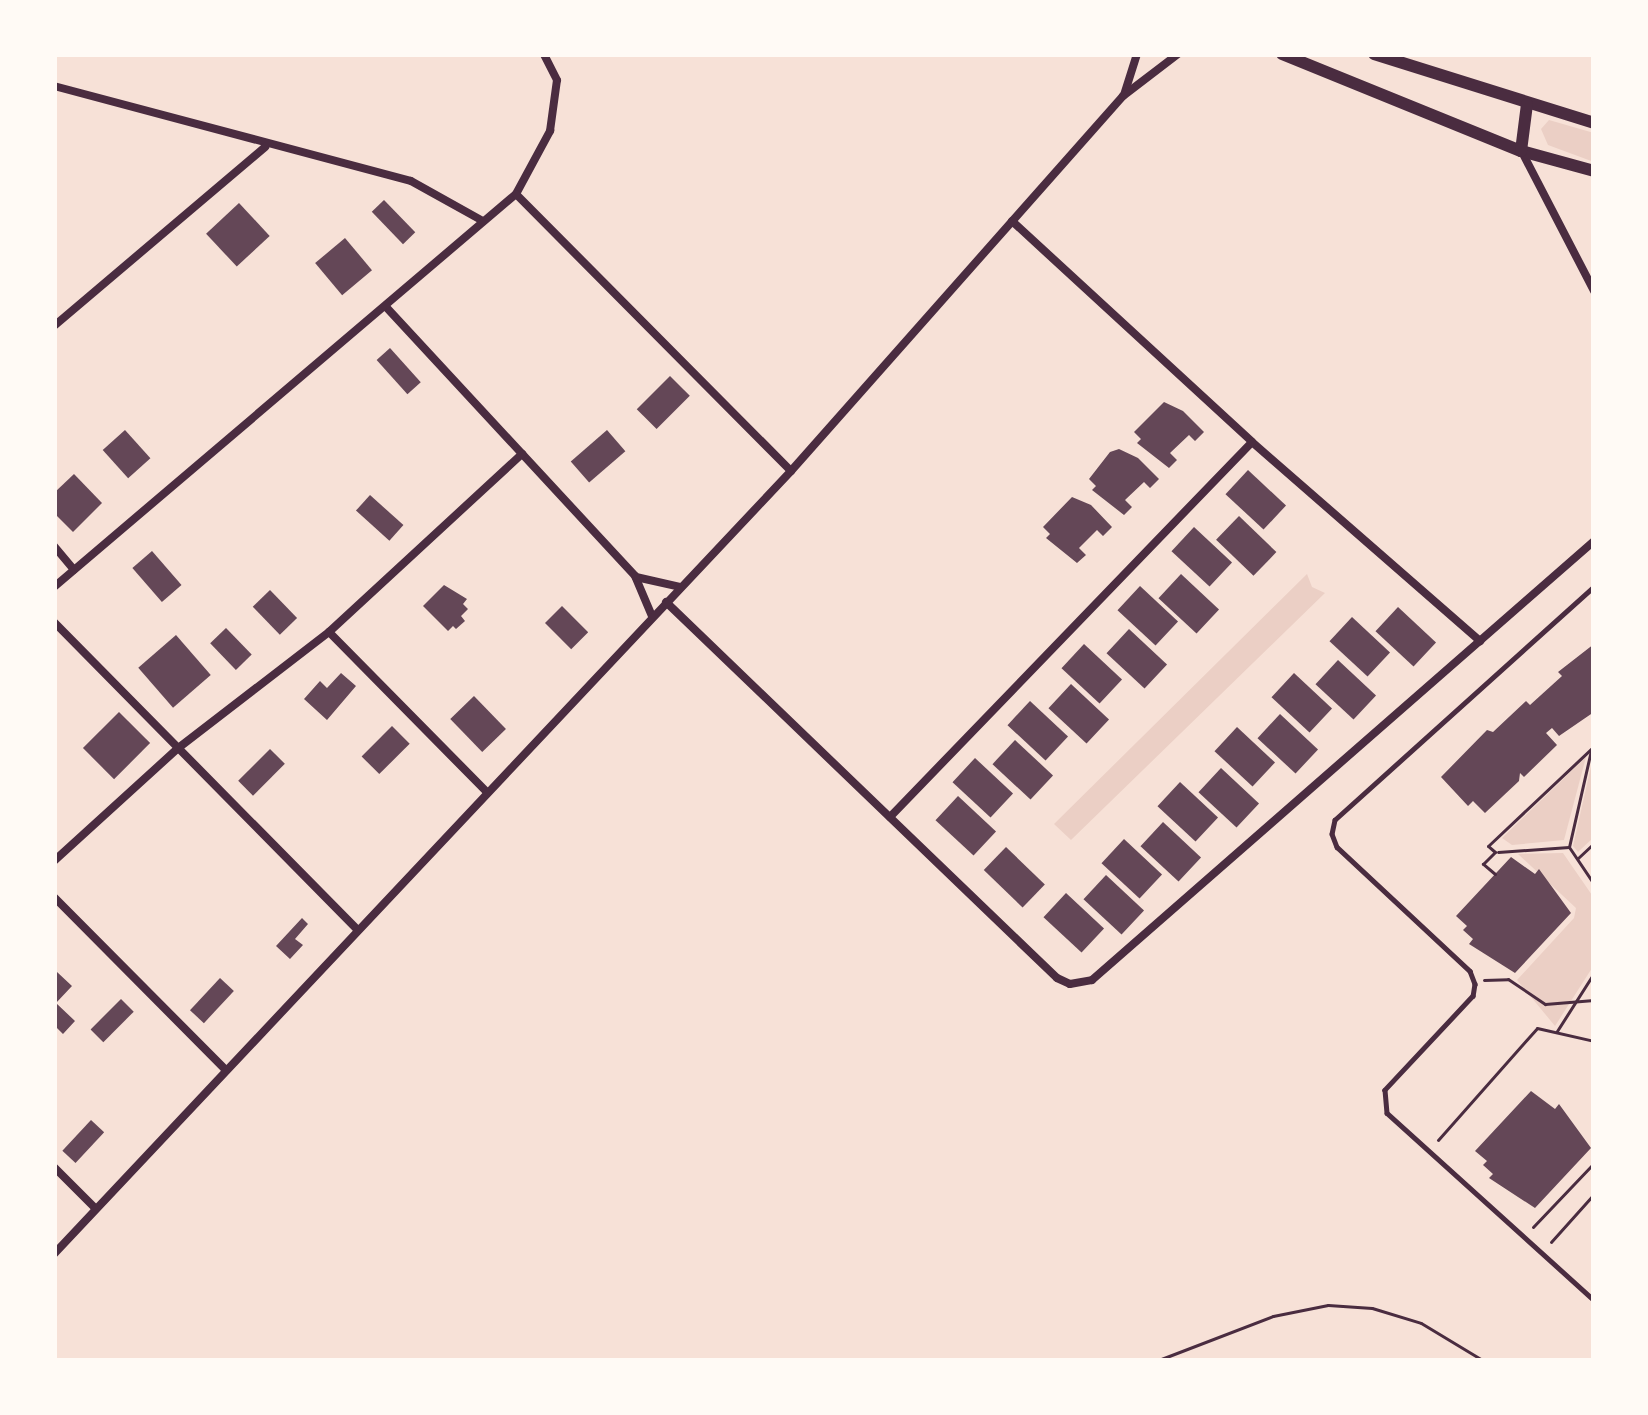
<!DOCTYPE html>
<style>
body{margin:0}
#map{position:relative;width:1648px;height:1415px;overflow:hidden;background:#f7e1d7;font-family:Literata,serif}
div>[style]{position:absolute}
.green>*{inset:0;background:#ebcfc5}
.building>*{inset:0;background:#644757;transform-origin:0 0}
.path>*{height:3px;margin:-1.5px;padding:0 1.5px;transform-origin:1.5px;border-radius:1.5px;background:#4a2c40}
.service>*{height:4.5px;margin:-2.25px;padding:0 2.25px;transform-origin:2.25px;border-radius:2.25px;background:#4a2c40}
.minor>*{height:8px;margin:-4px;padding:0 4px;transform-origin:4px;border-radius:4px;background:#4a2c40}
.primary>*{height:12px;margin:-6px;padding:0 6px;transform-origin:6px;border-radius:6px;background:#4a2c40}
span{translate:-50% -50%;white-space:nowrap;text-align:center;line-height:1.15;-webkit-text-stroke:9px #fffaf5;paint-order:stroke}
.frame{position:absolute;inset:0;border:57px solid #fffaf5;pointer-events:none}
</style>
<div id="map">
<div class="green">
<div style="clip-path:polygon(1549px 120px,1594px 133px,1594px 162px,1548px 145px,1541px 129px)"></div>
<div style="clip-path:polygon(1307px 574px,1312px 587px,1325px 593px,1071px 840px,1054px 824px)"></div>
<div style="clip-path:polygon(1594px 753px,1594px 837px,1578px 852px,1573px 846px)"></div>
<div style="clip-path:polygon(1586px 757px,1564px 840px,1512px 845px,1502px 838px)"></div>
<div style="clip-path:polygon(1563px 853px,1594px 898px,1594px 965px,1555px 1026px,1517px 980px,1574px 918px,1576px 908px,1518px 854px)"></div>
</div>
<div class="building">
<div style="left:384px;top:200px;width:45px;height:17px;rotate:46deg"></div>
<div style="left:239px;top:203px;width:45px;height:45px;rotate:47deg"></div>
<div style="left:345px;top:238px;width:42px;height:39px;rotate:50deg"></div>
<div style="left:390px;top:348px;width:46px;height:18px;rotate:48deg"></div>
<div style="left:670px;top:376px;width:28px;height:47px;rotate:45deg"></div>
<div style="clip-path:polygon(1164px 402px,1183px 411px,1204px 432px,1195px 441px,1189px 435px,1170px 453px,1177px 460px,1169px 468px,1137px 443px,1141px 439px,1134px 432px)"></div>
<div style="left:125px;top:430px;width:38px;height:30px;rotate:48deg"></div>
<div style="left:607px;top:430px;width:28px;height:48px;rotate:49deg"></div>
<div style="clip-path:polygon(1119px 449px,1138px 458px,1159px 479px,1150px 488px,1144px 482px,1125px 500px,1132px 507px,1124px 515px,1092px 490px,1096px 486px,1089px 479px,1110px 452px)"></div>
<div style="left:1248px;top:470px;width:52px;height:33px;rotate:43deg"></div>
<div style="clip-path:polygon(74px 474px,102px 503px,73px 532px,54px 513px,54px 493px)"></div>
<div style="left:370px;top:495px;width:45px;height:21px;rotate:42deg"></div>
<div style="clip-path:polygon(1072px 497px,1091px 505px,1112px 527px,1103px 536px,1097px 530px,1079px 548px,1086px 555px,1077px 563px,1046px 538px,1050px 534px,1043px 527px)"></div>
<div style="left:1239px;top:516px;width:52px;height:33px;rotate:44deg"></div>
<div style="left:1194px;top:527px;width:52px;height:33px;rotate:43deg"></div>
<div style="left:152px;top:551px;width:45px;height:26px;rotate:49deg"></div>
<div style="left:1181px;top:574px;width:52px;height:33px;rotate:43deg"></div>
<div style="clip-path:polygon(444px 585px,467px 599px,463px 604px,468px 609px,461px 616px,465px 621px,456px 629px,453px 626px,448px 631px,423px 606px)"></div>
<div style="left:1140px;top:586px;width:52px;height:33px;rotate:43deg"></div>
<div style="left:270px;top:590px;width:39px;height:24px;rotate:46deg"></div>
<div style="left:562px;top:606px;width:37px;height:24px;rotate:45deg"></div>
<div style="left:1398px;top:607px;width:52px;height:33px;rotate:43deg"></div>
<div style="left:1352px;top:617px;width:52px;height:33px;rotate:43deg"></div>
<div style="left:226px;top:628px;width:37px;height:22px;rotate:46deg"></div>
<div style="left:1129px;top:629px;width:52px;height:33px;rotate:43deg"></div>
<div style="left:176px;top:635px;width:53px;height:50px;rotate:49deg"></div>
<div style="left:1084px;top:644px;width:52px;height:33px;rotate:43deg"></div>
<div style="clip-path:polygon(1594px 644px,1594px 712px,1559px 736px,1552px 728px,1546px 733px,1557px 745px,1524px 777px,1520px 773px,1519px 781px,1485px 813px,1473px 801px,1468px 806px,1441px 777px,1487px 730px,1493px 732px,1526px 701px,1530px 705px,1562px 676px,1558px 672px)"></div>
<div style="left:1338px;top:660px;width:52px;height:33px;rotate:43deg"></div>
<div style="clip-path:polygon(341px 673px,356px 686px,327px 720px,304px 699px,320px 681px,327px 688px)"></div>
<div style="left:1294px;top:673px;width:52px;height:33px;rotate:43deg"></div>
<div style="left:1071px;top:684px;width:52px;height:33px;rotate:43deg"></div>
<div style="left:474px;top:696px;width:46px;height:33px;rotate:46deg"></div>
<div style="left:1030px;top:701px;width:52px;height:33px;rotate:43deg"></div>
<div style="left:119px;top:712px;width:44px;height:51px;rotate:45deg"></div>
<div style="left:1280px;top:714px;width:52px;height:33px;rotate:43deg"></div>
<div style="left:392px;top:726px;width:25px;height:43px;rotate:45deg"></div>
<div style="left:1237px;top:727px;width:52px;height:33px;rotate:43deg"></div>
<div style="left:1015px;top:740px;width:52px;height:33px;rotate:43deg"></div>
<div style="left:270px;top:749px;width:21px;height:45px;rotate:45deg"></div>
<div style="left:975px;top:758px;width:52px;height:33px;rotate:43deg"></div>
<div style="left:1221px;top:768px;width:52px;height:33px;rotate:43deg"></div>
<div style="left:1180px;top:782px;width:52px;height:33px;rotate:43deg"></div>
<div style="left:958px;top:796px;width:52px;height:33px;rotate:43deg"></div>
<div style="left:1163px;top:822px;width:52px;height:33px;rotate:43deg"></div>
<div style="left:1124px;top:839px;width:52px;height:33px;rotate:43deg"></div>
<div style="left:1006px;top:847px;width:54px;height:32px;rotate:44deg"></div>
<div style="clip-path:polygon(1511px 857px,1535px 874px,1539px 869px,1571px 913px,1515px 973px,1469px 944px,1473px 939px,1463px 930px,1467px 926px,1456px 916px)"></div>
<div style="left:1106px;top:875px;width:52px;height:33px;rotate:43deg"></div>
<div style="left:1066px;top:893px;width:52px;height:33px;rotate:43deg"></div>
<div style="clip-path:polygon(302px 918px,308px 924px,295px 939px,303px 945px,290px 959px,276px 946px)"></div>
<div style="clip-path:polygon(57px 972px,72px 986px,56px 1003px,75px 1021px,63px 1034px,54px 1025px)"></div>
<div style="left:220px;top:978px;width:19px;height:44px;rotate:43deg"></div>
<div style="left:121px;top:999px;width:18px;height:43px;rotate:45deg"></div>
<div style="clip-path:polygon(1531px 1091px,1555px 1109px,1559px 1104px,1591px 1148px,1535px 1208px,1489px 1178px,1493px 1174px,1483px 1165px,1487px 1161px,1475px 1151px)"></div>
<div style="left:91px;top:1120px;width:18px;height:42px;rotate:43deg"></div>
</div>
<div class="path">
<div style="left:1569px;top:847px;width:45px;rotate:56deg"></div>
<div style="left:1498px;top:852px;width:71px;rotate:-4deg"></div>
<div style="left:1569px;top:847px;width:99px;rotate:-77.2deg"></div>
<div style="left:1578px;top:858px;width:22px;rotate:-43deg"></div>
<div style="left:1495px;top:874px;width:16px;rotate:-140deg"></div>
<div style="left:1483px;top:864px;width:17px;rotate:-45deg"></div>
<div style="left:1495px;top:852px;width:9px;rotate:-139deg"></div>
<div style="left:1488px;top:846px;width:146px;rotate:-43.3deg"></div>
<div style="left:1484px;top:980px;width:24px;rotate:-2deg"></div>
<div style="left:1508px;top:979px;width:45px;rotate:34deg"></div>
<div style="left:1545px;top:1004px;width:49px;rotate:-4.7deg"></div>
<div style="left:1557px;top:1031px;width:69px;rotate:-57.5deg"></div>
<div style="left:1438px;top:1140px;width:149px;rotate:-48.5deg"></div>
<div style="left:1537px;top:1028px;width:58px;rotate:12.8deg"></div>
<div style="left:1533px;top:1227px;width:88px;rotate:-46.4deg"></div>
<div style="left:1551px;top:1242px;width:64px;rotate:-48.1deg"></div>
<div style="left:1156px;top:1361px;width:125px;rotate:-21deg"></div>
<div style="left:1273px;top:1316px;width:56px;rotate:-11.3deg"></div>
<div style="left:1328px;top:1305px;width:44px;rotate:3.9deg"></div>
<div style="left:1372px;top:1308px;width:51px;rotate:17deg"></div>
<div style="left:1421px;top:1323px;width:74px;rotate:31.1deg"></div>
</div>
<div class="service">
<div style="left:1594px;top:587px;width:348px;rotate:138deg"></div>
<div style="left:1335px;top:820px;width:14px;rotate:102deg"></div>
<div style="left:1332px;top:834px;width:14px;rotate:69deg"></div>
<div style="left:1337px;top:847px;width:182px;rotate:43deg"></div>
<div style="left:1470px;top:971px;width:14px;rotate:69deg"></div>
<div style="left:1475px;top:984px;width:12px;rotate:99deg"></div>
<div style="left:1473px;top:996px;width:129px;rotate:133.1deg"></div>
<div style="left:1385px;top:1090px;width:23px;rotate:85deg"></div>
<div style="left:1387px;top:1113px;width:279px;rotate:42.1deg"></div>
</div>
<div class="minor">
<div style="left:54px;top:86px;width:369px;rotate:14.9deg"></div>
<div style="left:411px;top:181px;width:82px;rotate:29.1deg"></div>
<div style="left:1124px;top:95px;width:43px;rotate:-72.4deg"></div>
<div style="left:1522px;top:152px;width:157px;rotate:62.6deg"></div>
<div style="left:1012px;top:221px;width:326px;rotate:42.6deg"></div>
<div style="left:1252px;top:442px;width:303px;rotate:41.1deg"></div>
<div style="left:387px;top:308px;width:365px;rotate:47.2deg"></div>
<div style="left:635px;top:576px;width:43px;rotate:67deg"></div>
<div style="left:54px;top:326px;width:277px;rotate:-40.3deg"></div>
<div style="left:791px;top:471px;width:501px;rotate:-48.48deg"></div>
<div style="left:1123px;top:96px;width:69px;rotate:-37.4deg"></div>
<div style="left:54px;top:546px;width:31px;rotate:50deg"></div>
<div style="left:636px;top:577px;width:45px;rotate:12.8deg"></div>
<div style="left:54px;top:587px;width:607px;rotate:-40.39deg"></div>
<div style="left:516px;top:194px;width:72px;rotate:-61.6deg"></div>
<div style="left:550px;top:131px;width:51px;rotate:-82.2deg"></div>
<div style="left:557px;top:80px;width:29px;rotate:-117deg"></div>
<div style="left:666px;top:602px;width:542px;rotate:43.88deg"></div>
<div style="left:1057px;top:978px;width:14px;rotate:25deg"></div>
<div style="left:1070px;top:984px;width:22px;rotate:-10deg"></div>
<div style="left:1092px;top:980px;width:667px;rotate:-41.17deg"></div>
<div style="left:54px;top:622px;width:431px;rotate:45.4deg"></div>
<div style="left:329px;top:632px;width:223px;rotate:45.4deg"></div>
<div style="left:890px;top:817px;width:521px;rotate:-46.01deg"></div>
<div style="left:54px;top:861px;width:166px;rotate:-42.3deg"></div>
<div style="left:177px;top:749px;width:192px;rotate:-37.6deg"></div>
<div style="left:329px;top:632px;width:263px;rotate:-42.7deg"></div>
<div style="left:54px;top:897px;width:244px;rotate:45.2deg"></div>
<div style="left:54px;top:1167px;width:58px;rotate:45deg"></div>
<div style="left:54px;top:1254px;width:1075px;rotate:-46.73deg"></div>
<div style="left:791px;top:471px;width:390px;rotate:-134.8deg"></div>
</div>
<div class="primary">
<div style="left:1282px;top:54px;width:258px;rotate:22.1deg"></div>
<div style="left:1521px;top:151px;width:76px;rotate:15.3deg"></div>
<div style="left:1374px;top:54px;width:231px;rotate:17.4deg"></div>
<div style="left:1521px;top:151px;width:47px;rotate:-82.7deg"></div>
</div>
<div class="frame"></div>
</div>
